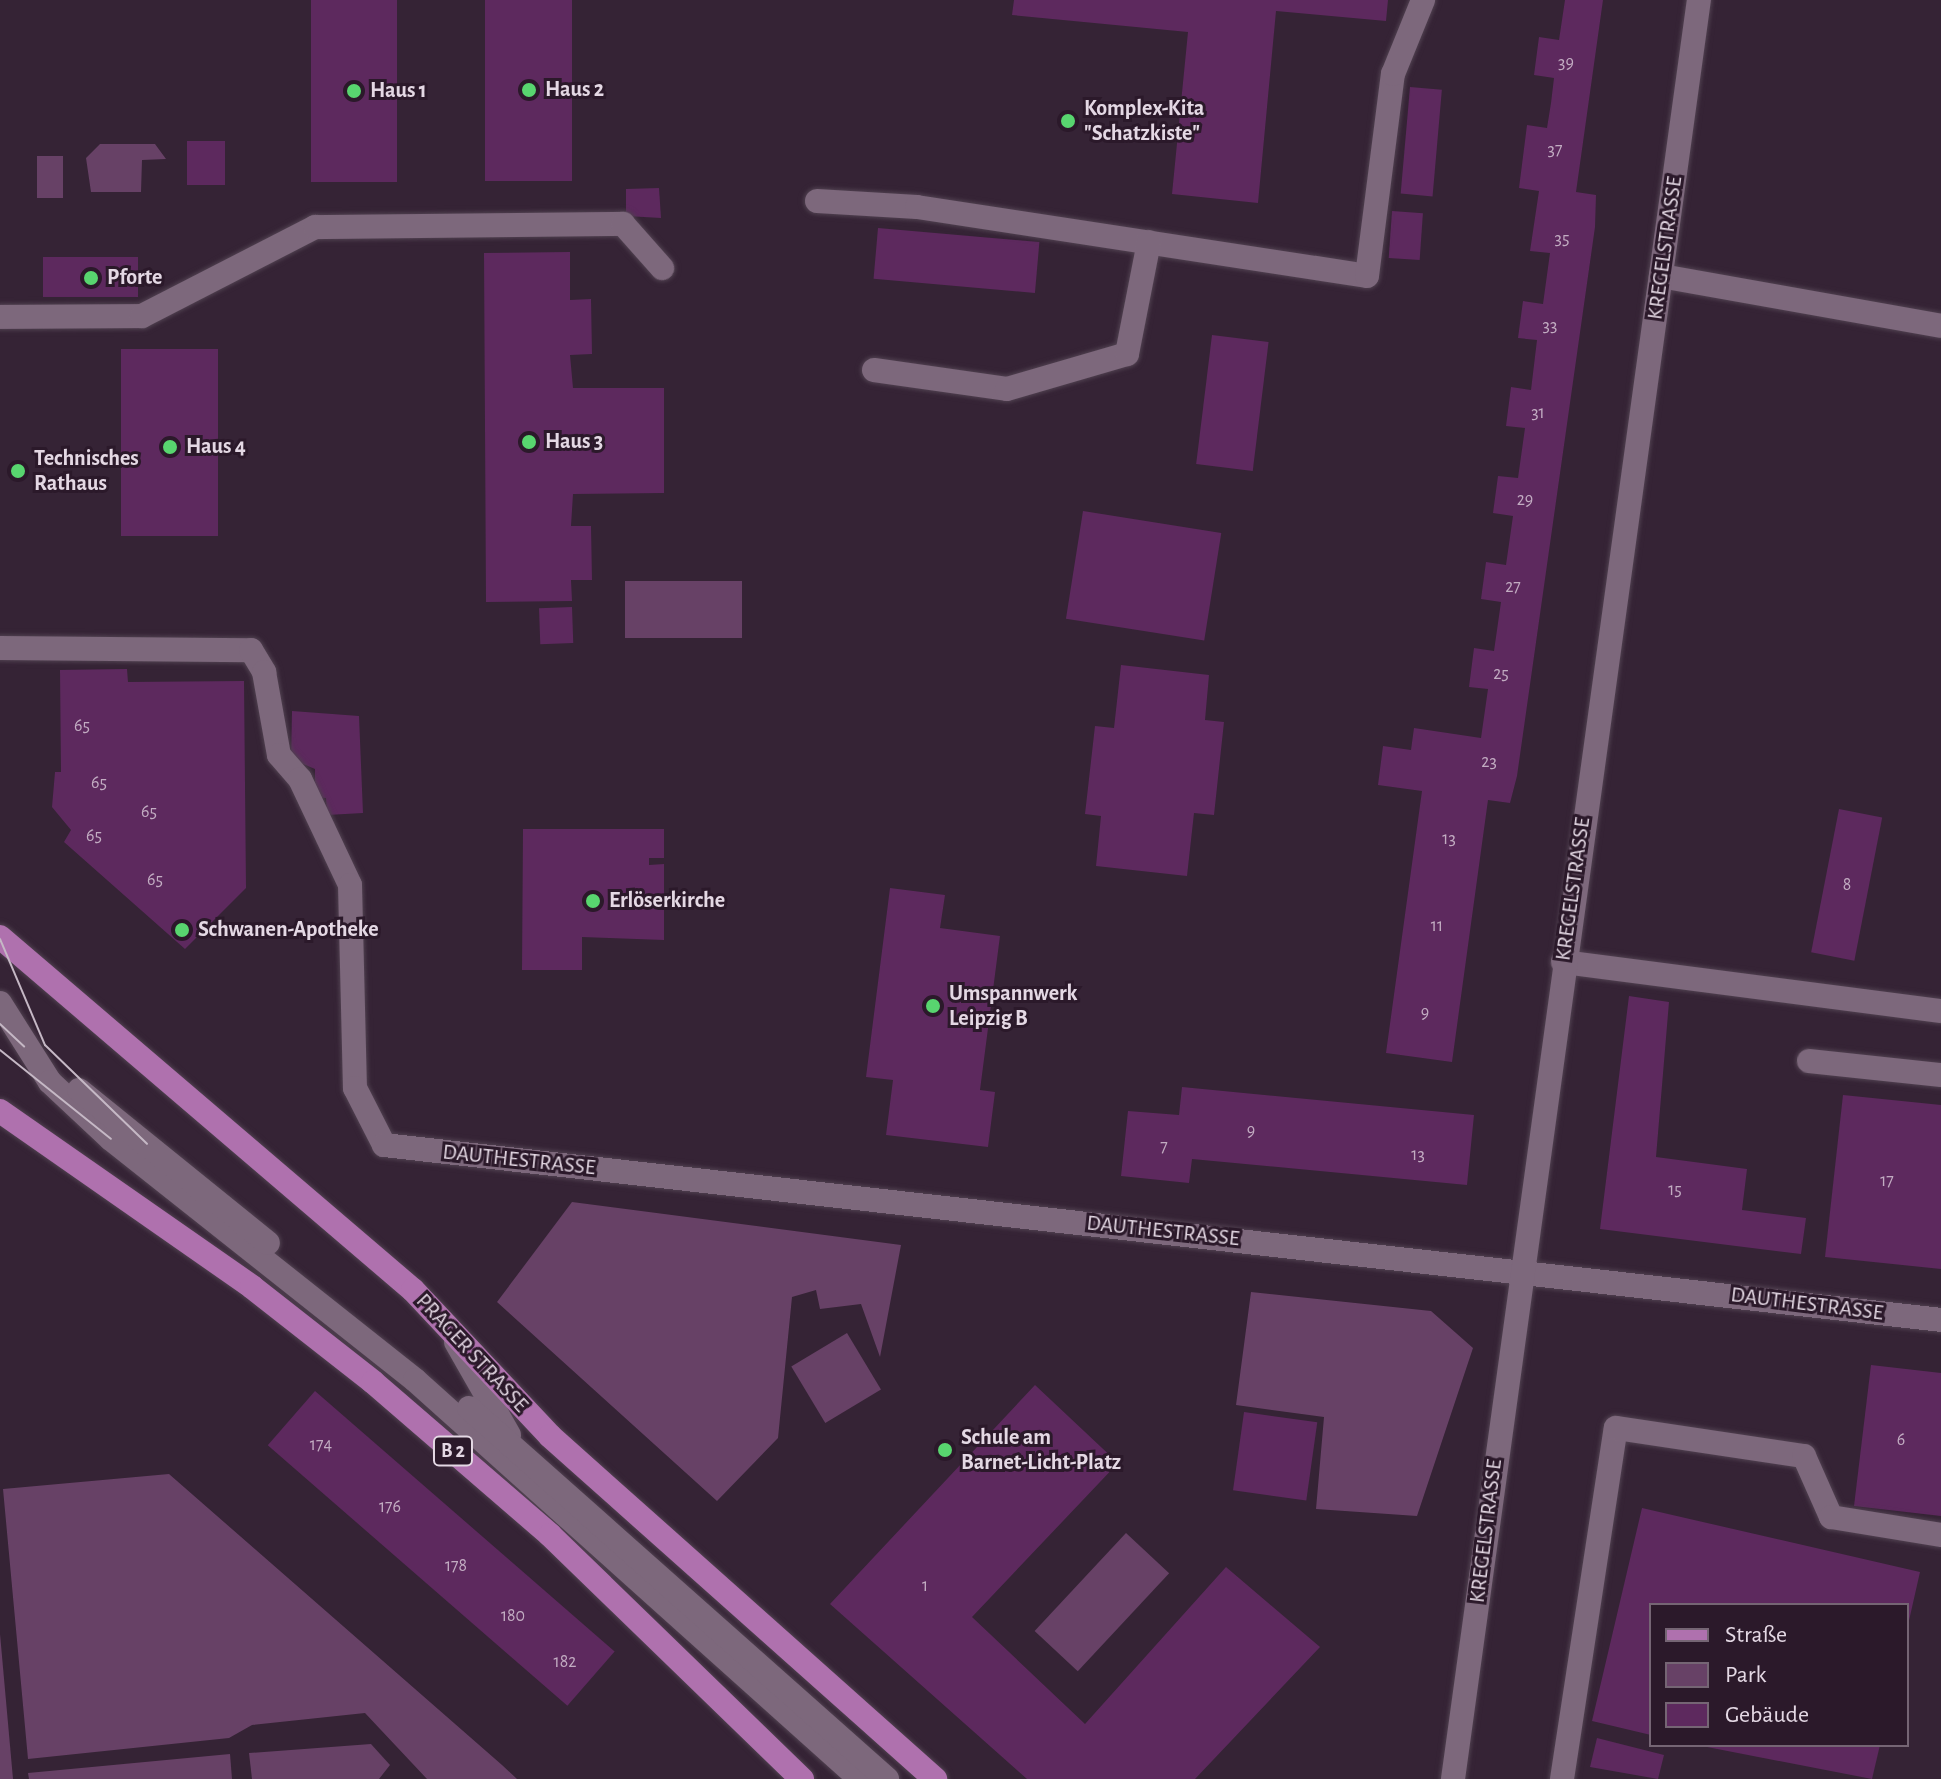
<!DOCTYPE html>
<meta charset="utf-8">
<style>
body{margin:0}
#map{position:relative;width:1941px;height:1779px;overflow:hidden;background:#352335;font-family:"Alegreya Sans",sans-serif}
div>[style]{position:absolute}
.green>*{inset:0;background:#674166;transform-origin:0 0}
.building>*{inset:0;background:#5d295e;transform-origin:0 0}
.roads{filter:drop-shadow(0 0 2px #504150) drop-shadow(0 0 2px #504150)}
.minor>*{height:24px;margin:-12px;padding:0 12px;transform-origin:12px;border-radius:12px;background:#7d687c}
.major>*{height:24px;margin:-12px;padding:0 12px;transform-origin:12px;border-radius:12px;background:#af71ae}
.tram>*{height:2px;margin:-1px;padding:0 1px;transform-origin:1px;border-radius:1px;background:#c5b8c5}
.dots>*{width:22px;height:22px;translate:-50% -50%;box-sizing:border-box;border:4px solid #2b192a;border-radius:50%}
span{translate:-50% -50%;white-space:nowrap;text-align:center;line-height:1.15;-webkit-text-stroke:6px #2b192a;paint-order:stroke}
.number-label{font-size:18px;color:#c2acc2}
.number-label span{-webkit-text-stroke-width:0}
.shield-label span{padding:2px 6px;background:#2b192a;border:2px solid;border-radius:6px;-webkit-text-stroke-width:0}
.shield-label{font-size:20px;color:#e4d8e4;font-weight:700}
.poi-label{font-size:22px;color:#e4d8e4;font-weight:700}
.left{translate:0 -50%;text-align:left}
.street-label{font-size:22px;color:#e4d8e4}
.legend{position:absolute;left:1649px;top:1603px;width:260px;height:144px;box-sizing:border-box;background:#2b192a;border:2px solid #756574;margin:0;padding:10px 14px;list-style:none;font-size:24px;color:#e4d8e4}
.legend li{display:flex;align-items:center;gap:16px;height:40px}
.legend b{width:40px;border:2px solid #756574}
</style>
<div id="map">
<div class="green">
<div style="clip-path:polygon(100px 144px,155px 144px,166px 159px,142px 160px,141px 192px,91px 192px,86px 158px)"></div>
<div style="left:37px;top:156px;width:26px;height:42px"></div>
<div style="left:625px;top:581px;width:117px;height:57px"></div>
<div style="clip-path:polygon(572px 1202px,901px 1245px,880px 1357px,861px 1304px,820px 1309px,816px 1290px,792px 1297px,778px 1438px,717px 1501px,497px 1302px)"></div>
<div style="clip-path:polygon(1251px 1292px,1431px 1311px,1473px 1348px,1417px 1516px,1316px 1509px,1324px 1417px,1236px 1405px)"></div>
<div style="left:847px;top:1333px;width:66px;height:65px;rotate:59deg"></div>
<div style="clip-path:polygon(169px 1474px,502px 1765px,517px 1779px,427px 1779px,365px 1713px,252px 1725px,229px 1738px,28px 1759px,3px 1489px)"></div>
<div style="left:1126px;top:1533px;width:59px;height:134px;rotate:43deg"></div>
<div style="clip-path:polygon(0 1634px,13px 1779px,0 1779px)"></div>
<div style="clip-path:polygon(371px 1744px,390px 1765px,379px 1779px,252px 1779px,249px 1753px)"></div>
<div style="clip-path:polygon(230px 1754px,232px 1779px,29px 1779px,28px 1773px)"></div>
</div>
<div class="building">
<div style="left:311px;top:0;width:86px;height:182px"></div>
<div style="left:485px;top:0;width:87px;height:181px"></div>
<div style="clip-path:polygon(1014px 0,1388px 0,1386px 21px,1276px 11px,1258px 203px,1172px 194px,1188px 32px,1012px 15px)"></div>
<div style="clip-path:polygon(1565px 0,1603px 0,1576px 192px,1596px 195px,1595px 227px,1517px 776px,1510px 803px,1488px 800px,1452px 1062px,1386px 1053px,1422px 791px,1378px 785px,1383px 746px,1411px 750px,1414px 728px,1481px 738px,1488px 689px,1469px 687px,1474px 648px,1494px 651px,1501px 602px,1481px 599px,1486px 562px,1506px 565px,1513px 516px,1493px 513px,1498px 476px,1518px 478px,1525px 428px,1506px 426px,1511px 387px,1531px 390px,1537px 340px,1518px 338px,1523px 301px,1543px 304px,1550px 253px,1530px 251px,1539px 191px,1519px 188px,1527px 125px,1547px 128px,1551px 103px,1554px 78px,1534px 75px,1539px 37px,1559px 40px)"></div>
<div style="left:1410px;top:87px;width:32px;height:107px;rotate:5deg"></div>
<div style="left:187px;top:141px;width:38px;height:44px"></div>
<div style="clip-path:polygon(659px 188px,661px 218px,626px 216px,626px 189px)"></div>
<div style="left:1392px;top:211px;width:31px;height:47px;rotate:4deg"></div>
<div style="left:878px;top:228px;width:162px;height:51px;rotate:5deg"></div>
<div style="clip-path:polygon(570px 252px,570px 300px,591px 299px,592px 354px,570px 355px,573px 388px,664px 388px,664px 493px,573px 494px,571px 526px,591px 526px,592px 580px,571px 580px,572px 601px,486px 602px,484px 253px)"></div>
<div style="left:138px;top:257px;width:40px;height:95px;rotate:90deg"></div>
<div style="left:1212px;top:335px;width:57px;height:130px;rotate:7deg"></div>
<div style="left:121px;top:349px;width:97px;height:187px"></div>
<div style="left:1083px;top:511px;width:140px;height:109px;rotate:9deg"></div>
<div style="left:572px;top:607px;width:36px;height:33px;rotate:88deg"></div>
<div style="clip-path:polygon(1121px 665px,1209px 675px,1205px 720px,1224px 722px,1214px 815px,1194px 813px,1187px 876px,1096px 866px,1101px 816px,1085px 814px,1095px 726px,1114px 728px)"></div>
<div style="clip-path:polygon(127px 669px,128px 682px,244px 681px,246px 888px,185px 949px,64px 842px,71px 830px,52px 807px,55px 772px,61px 772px,60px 670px)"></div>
<div style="clip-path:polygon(292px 711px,359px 716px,363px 813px,327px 815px,326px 798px,315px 797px,315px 769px,291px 759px)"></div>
<div style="left:1839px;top:809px;width:44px;height:146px;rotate:11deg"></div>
<div style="clip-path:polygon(523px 829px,664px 829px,664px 858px,649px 858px,649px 865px,664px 864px,664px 940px,582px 937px,582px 970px,522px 970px)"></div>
<div style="clip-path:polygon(890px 888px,945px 895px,940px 928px,1000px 936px,980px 1090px,995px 1092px,988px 1147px,886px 1135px,893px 1080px,866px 1077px)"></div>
<div style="clip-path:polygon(1629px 996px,1669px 1002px,1656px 1157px,1747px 1169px,1742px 1210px,1806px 1218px,1801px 1254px,1600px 1229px)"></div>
<div style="clip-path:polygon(1182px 1087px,1474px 1115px,1467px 1185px,1192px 1159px,1189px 1183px,1121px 1176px,1128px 1111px,1179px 1115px)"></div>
<div style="clip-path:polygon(1843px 1095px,1941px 1105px,1941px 1269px,1825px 1257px)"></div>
<div style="clip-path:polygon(1871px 1365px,1941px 1373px,1941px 1516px,1854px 1506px)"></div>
<div style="clip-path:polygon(1035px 1385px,1118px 1463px,972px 1617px,1085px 1724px,1226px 1567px,1320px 1647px,1195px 1779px,1027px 1779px,830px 1604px)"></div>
<div style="left:315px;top:1391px;width:397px;height:72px;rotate:41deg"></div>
<div style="left:1244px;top:1412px;width:74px;height:79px;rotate:8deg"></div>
<div style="clip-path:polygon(1642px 1508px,1920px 1572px,1908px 1625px,1907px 1605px,1651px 1605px,1651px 1735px,1592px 1721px)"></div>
<div style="clip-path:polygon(1597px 1738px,1664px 1755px,1658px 1779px,1590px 1767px)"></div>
<div style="clip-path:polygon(1880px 1745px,1872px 1779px,1702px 1746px,1702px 1745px)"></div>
</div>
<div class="roads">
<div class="minor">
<div style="left:817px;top:201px;width:100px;rotate:3.4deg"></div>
<div style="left:917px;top:207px;width:455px;rotate:8.7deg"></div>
<div style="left:1367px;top:276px;width:204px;rotate:-82.7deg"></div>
<div style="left:1393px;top:74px;width:80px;rotate:-67.9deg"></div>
<div style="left:1661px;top:276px;width:284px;rotate:10.1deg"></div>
<div style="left:0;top:317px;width:142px;rotate:-0.4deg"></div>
<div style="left:142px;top:316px;width:195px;rotate:-27.2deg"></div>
<div style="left:315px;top:227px;width:308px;rotate:-0.6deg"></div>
<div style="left:623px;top:224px;width:59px;rotate:48.4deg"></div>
<div style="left:874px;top:370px;width:134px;rotate:8.1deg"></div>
<div style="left:1007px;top:389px;width:125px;rotate:-16.3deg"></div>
<div style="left:1127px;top:354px;width:114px;rotate:-78.9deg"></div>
<div style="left:0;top:648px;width:251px;rotate:0.5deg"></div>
<div style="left:251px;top:650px;width:26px;rotate:59deg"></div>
<div style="left:264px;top:672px;width:84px;rotate:79.8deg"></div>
<div style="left:279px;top:755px;width:32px;rotate:49deg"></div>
<div style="left:300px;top:779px;width:117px;rotate:64.7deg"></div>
<div style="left:350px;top:885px;width:203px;rotate:88.6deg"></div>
<div style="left:355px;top:1088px;width:64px;rotate:63deg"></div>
<div style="left:384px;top:1145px;width:1567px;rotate:6.41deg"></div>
<div style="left:1563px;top:962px;width:381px;rotate:7.4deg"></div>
<div style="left:0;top:1003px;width:93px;rotate:57.7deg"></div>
<div style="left:50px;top:1082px;width:83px;rotate:43.1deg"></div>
<div style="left:111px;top:1139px;width:388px;rotate:38.4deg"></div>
<div style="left:415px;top:1380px;width:598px;rotate:41.88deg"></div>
<div style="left:1809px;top:1061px;width:133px;rotate:6.1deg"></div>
<div style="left:79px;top:1090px;width:243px;rotate:39deg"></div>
<div style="left:456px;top:1342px;width:107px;rotate:60.3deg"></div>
<div style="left:469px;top:1408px;width:559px;rotate:41.59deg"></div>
<div style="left:1453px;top:1779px;width:1796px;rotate:-82.13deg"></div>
<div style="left:1562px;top:1779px;width:355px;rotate:-81.3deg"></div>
<div style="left:1616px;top:1428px;width:190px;rotate:8.5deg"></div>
<div style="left:1804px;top:1456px;width:67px;rotate:66.1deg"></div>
<div style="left:1831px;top:1517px;width:111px;rotate:9.3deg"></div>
</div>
<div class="major">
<div style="left:0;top:937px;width:543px;rotate:40.52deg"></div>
<div style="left:413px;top:1290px;width:200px;rotate:46.8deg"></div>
<div style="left:550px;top:1436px;width:516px;rotate:41.7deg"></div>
<div style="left:0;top:1111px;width:307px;rotate:34.9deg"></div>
<div style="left:252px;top:1287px;width:154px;rotate:38.1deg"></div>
<div style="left:373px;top:1382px;width:234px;rotate:40.8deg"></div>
<div style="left:550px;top:1535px;width:351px;rotate:44.1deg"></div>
</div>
</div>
<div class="tram">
<div style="left:0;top:939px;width:115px;rotate:67deg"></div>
<div style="left:45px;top:1045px;width:142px;rotate:44.1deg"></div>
<div style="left:0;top:1024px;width:33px;rotate:43deg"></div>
<div style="left:0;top:1050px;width:142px;rotate:38.7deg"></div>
</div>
<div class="dots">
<div style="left:529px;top:90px;background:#58d56f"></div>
<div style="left:354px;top:91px;background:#58d56f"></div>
<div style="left:1068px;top:121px;background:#58d56f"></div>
<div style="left:91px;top:278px;background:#58d56f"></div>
<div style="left:529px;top:442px;background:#58d56f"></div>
<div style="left:170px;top:447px;background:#58d56f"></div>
<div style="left:18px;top:471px;background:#58d56f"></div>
<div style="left:593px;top:901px;background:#58d56f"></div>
<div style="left:182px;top:930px;background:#58d56f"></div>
<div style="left:933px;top:1006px;background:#58d56f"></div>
<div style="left:945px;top:1450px;background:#58d56f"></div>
</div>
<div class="number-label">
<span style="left:1566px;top:63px">39</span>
<span style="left:1555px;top:150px">37</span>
<span style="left:1562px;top:239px">35</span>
<span style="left:1550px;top:326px">33</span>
<span style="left:1538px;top:413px">31</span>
<span style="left:1525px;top:500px">29</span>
<span style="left:1513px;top:587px">27</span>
<span style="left:1501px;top:674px">25</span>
<span style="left:82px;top:726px">65</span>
<span style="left:1489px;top:762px">23</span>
<span style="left:99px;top:783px">65</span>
<span style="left:149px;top:812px">65</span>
<span style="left:94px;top:836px">65</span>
<span style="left:1449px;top:839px">13</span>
<span style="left:155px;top:880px">65</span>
<span style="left:1847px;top:885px">8</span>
<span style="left:1437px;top:926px">11</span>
<span style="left:1425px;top:1013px">9</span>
<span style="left:1251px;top:1131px">9</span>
<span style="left:1164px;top:1147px">7</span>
<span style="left:1418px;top:1155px">13</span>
<span style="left:1887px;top:1181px">17</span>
<span style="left:1675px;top:1190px">15</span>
<span style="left:1901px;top:1440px">6</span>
<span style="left:321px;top:1445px">174</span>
<span style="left:390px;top:1507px">176</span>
<span style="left:456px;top:1566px">178</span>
<span style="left:925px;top:1586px">1</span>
<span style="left:513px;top:1616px">180</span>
<span style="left:565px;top:1662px">182</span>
</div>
<div class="shield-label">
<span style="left:453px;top:1451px">B 2</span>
</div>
<div class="poi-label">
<span class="left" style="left:545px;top:90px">Haus 2</span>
<span class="left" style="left:370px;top:91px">Haus 1</span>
<span class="left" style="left:1084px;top:121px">Komplex-Kita<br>"Schatzkiste"</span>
<span class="left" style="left:107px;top:278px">Pforte</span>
<span class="left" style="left:545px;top:442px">Haus 3</span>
<span class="left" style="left:186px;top:447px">Haus 4</span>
<span class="left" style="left:34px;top:471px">Technisches<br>Rathaus</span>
<span class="left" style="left:609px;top:901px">Erlöserkirche</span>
<span class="left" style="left:198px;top:930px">Schwanen-Apotheke</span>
<span class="left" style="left:949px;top:1006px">Umspannwerk<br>Leipzig B</span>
<span class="left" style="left:961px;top:1450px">Schule am<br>Barnet-Licht-Platz</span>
</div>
<div class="street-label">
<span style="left:1665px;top:248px;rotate:-82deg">KREGELSTRASSE</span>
<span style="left:1573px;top:889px;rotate:-82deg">KREGELSTRASSE</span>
<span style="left:519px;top:1160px;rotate:6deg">DAUTHESTRASSE</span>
<span style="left:1163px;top:1231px;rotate:6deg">DAUTHESTRASSE</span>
<span style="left:1807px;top:1304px;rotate:7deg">DAUTHESTRASSE</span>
<span style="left:472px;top:1353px;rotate:47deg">PRAGER STRASSE</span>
<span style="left:1486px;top:1531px;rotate:-83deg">KREGELSTRASSE</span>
</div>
<ul class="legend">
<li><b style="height:10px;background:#af71ae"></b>Straße</li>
<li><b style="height:22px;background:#674166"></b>Park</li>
<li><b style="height:22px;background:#5d295e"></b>Gebäude</li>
</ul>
</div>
